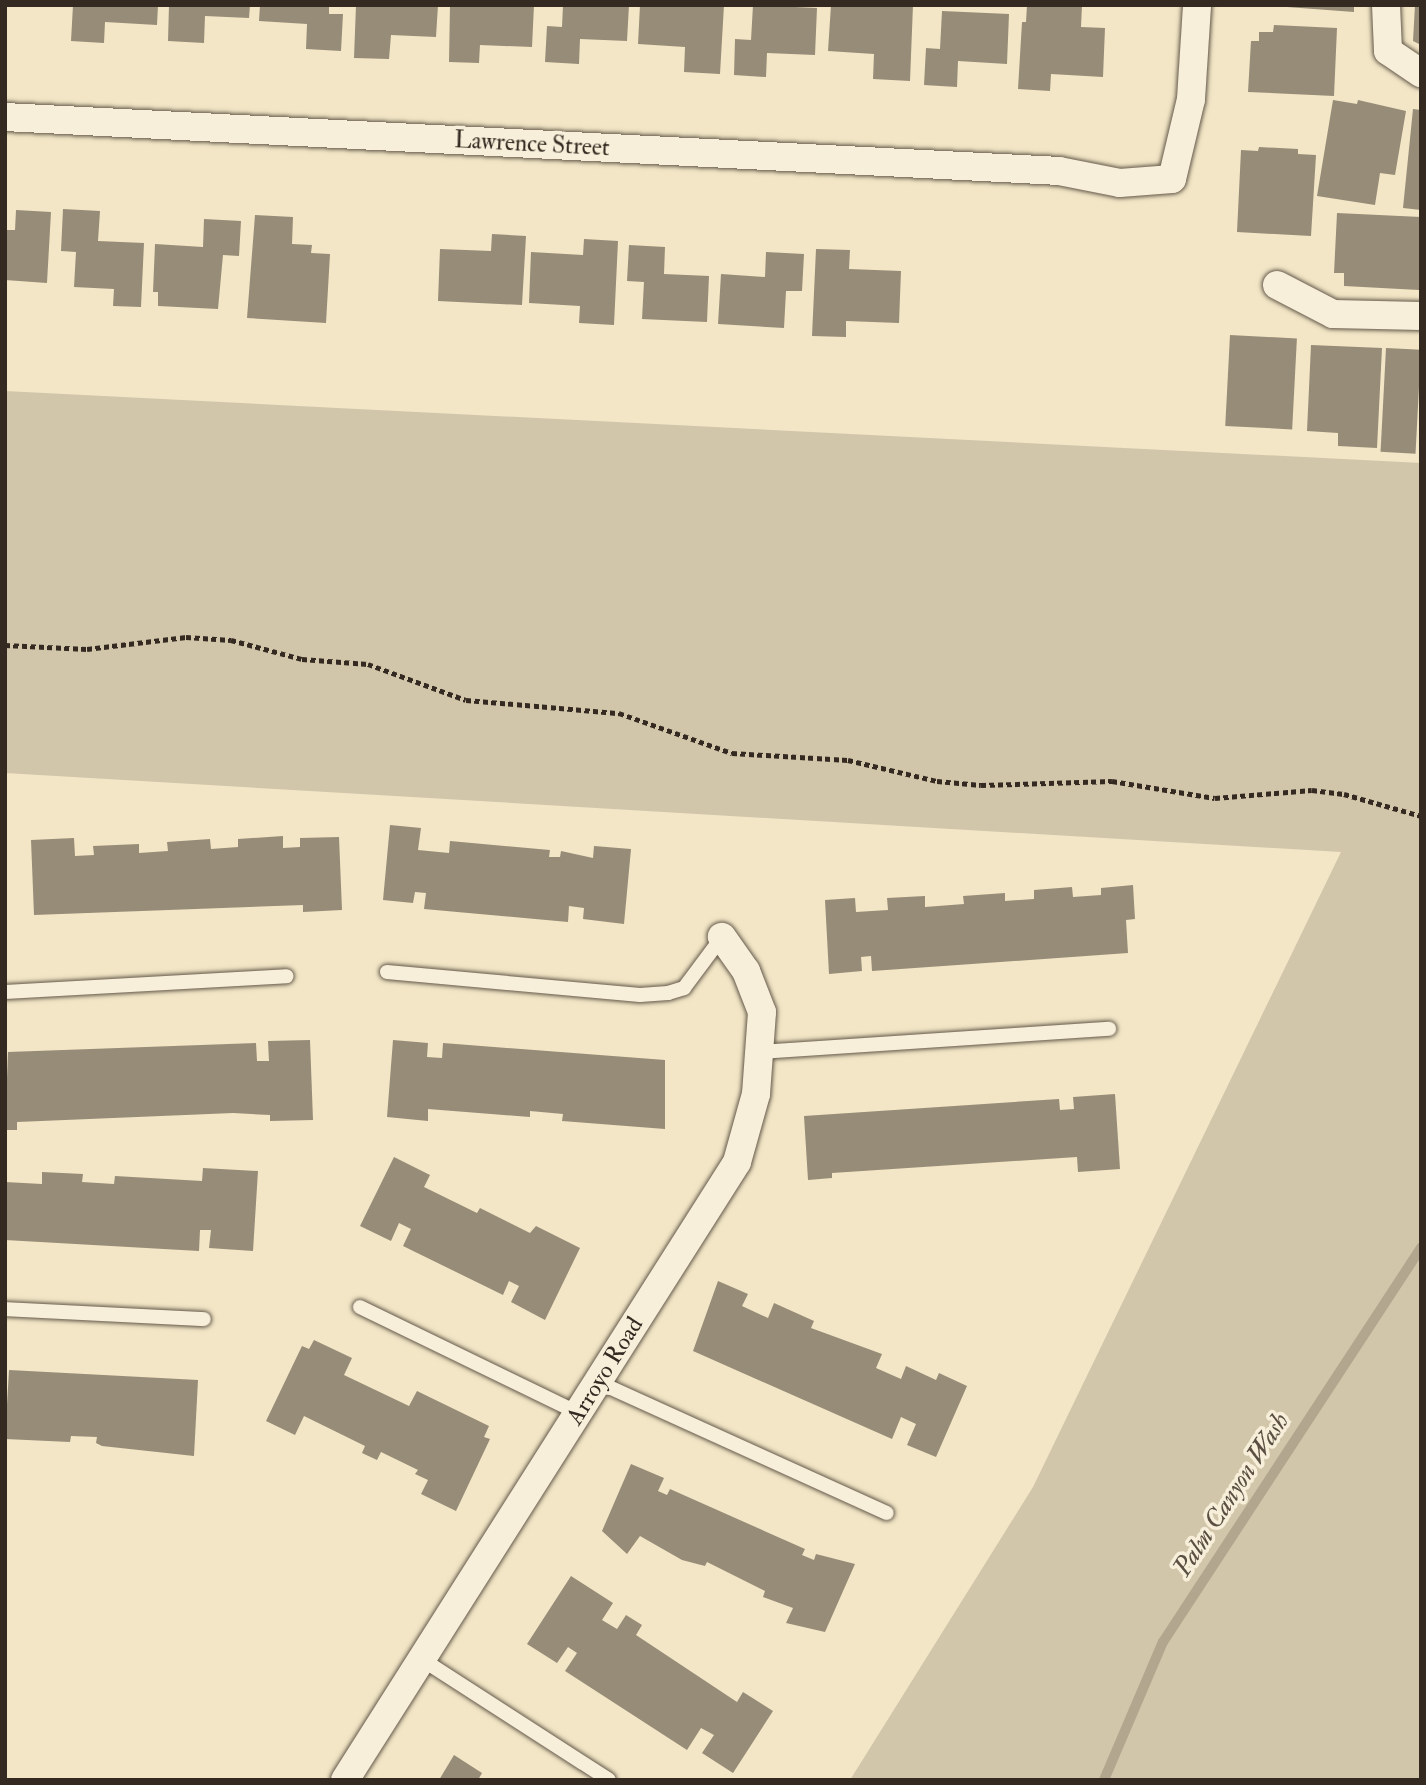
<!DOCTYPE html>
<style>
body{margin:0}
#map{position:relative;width:1426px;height:1785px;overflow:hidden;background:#f2e6c6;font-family:"IM FELL Double Pica",serif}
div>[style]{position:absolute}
.green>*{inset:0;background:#d2c6aa}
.stream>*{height:10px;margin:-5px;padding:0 5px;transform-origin:5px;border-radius:5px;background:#b2a68e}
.building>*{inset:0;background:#978c77;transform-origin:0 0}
.path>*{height:4.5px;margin-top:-2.25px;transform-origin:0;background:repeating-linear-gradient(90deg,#352a21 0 5px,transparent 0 8.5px)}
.roads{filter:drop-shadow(0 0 2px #64594a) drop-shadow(0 0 2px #64594a)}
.service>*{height:14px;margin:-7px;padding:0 7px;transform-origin:7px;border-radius:7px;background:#f7efda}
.minor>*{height:28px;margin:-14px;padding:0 14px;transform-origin:14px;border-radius:14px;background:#f7efda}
span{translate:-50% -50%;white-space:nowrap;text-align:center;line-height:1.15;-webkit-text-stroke:7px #f7efda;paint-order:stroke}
.street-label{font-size:24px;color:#352a21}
.water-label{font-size:26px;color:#5a4f42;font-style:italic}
.frame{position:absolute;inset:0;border:7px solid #352a21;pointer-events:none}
</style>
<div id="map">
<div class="green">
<div style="clip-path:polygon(5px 391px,1421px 463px,1421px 1780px,850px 1780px,1033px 1487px,1341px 852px,5px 773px)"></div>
</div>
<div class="stream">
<div style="left:1104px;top:1780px;width:150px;rotate:-66.9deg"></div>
<div style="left:1163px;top:1642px;width:472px;rotate:-56.8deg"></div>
</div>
<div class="building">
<div style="clip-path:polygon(73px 5px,158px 5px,157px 25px,105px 22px,104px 43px,71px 41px)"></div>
<div style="clip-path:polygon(169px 5px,250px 5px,249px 18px,205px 16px,204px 43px,168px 41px)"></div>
<div style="clip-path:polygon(260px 5px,329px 5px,329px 14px,343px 14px,341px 51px,306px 49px,307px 24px,259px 21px)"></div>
<div style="clip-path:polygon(356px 5px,438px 5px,436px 37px,391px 35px,389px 59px,354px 58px)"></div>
<div style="clip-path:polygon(450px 5px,534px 5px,532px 47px,480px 45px,479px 63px,449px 62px)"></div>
<div style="clip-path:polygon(563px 5px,629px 5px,627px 41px,580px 39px,579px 64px,545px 62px,547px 26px,562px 27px)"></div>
<div style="clip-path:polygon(640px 5px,724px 5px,720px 74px,684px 72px,685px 47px,638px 44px)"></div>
<div style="clip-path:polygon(753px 5px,817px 8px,815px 55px,767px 53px,766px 77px,734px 75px,735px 39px,751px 40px)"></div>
<div style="clip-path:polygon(831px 5px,913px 5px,910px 81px,873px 79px,874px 54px,828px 51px)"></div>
<div style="clip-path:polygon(1027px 5px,1082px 5px,1081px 27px,1105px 28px,1103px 77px,1051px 74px,1050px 91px,1018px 89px,1022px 22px,1026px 22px)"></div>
<div style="clip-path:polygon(1260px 5px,1354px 5px,1354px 12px)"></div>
<div style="clip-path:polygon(1415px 5px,1421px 5px,1421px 45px,1413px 41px)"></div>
<div style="clip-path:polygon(942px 11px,1009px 14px,1007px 64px,958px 61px,957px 87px,924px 85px,926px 48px,940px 49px)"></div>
<div style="clip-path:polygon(1274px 25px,1337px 28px,1334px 96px,1248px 92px,1251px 41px,1259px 41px,1259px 32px,1273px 32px)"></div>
<div style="clip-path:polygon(1333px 100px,1357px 104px,1358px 100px,1406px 111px,1395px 175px,1380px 173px,1375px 205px,1317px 196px)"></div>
<div style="clip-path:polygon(1413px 109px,1421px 110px,1421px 210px,1403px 208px)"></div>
<div style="clip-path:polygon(1259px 147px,1298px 149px,1298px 154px,1316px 155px,1311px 236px,1237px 232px,1241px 150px,1258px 151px)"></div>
<div style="clip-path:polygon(63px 209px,100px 211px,98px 241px,144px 243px,141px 307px,113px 306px,114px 289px,74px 287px,76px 252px,61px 251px)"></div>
<div style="clip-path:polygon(16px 210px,51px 212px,47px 283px,5px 280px,5px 230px,15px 230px)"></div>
<div style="clip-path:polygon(1337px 213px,1421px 217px,1419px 290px,1344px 286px,1344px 273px,1334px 273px)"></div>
<div style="clip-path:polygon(255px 215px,293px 217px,292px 244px,312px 245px,311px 253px,330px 254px,326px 323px,247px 318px)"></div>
<div style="clip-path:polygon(204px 219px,241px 221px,239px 256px,223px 255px,218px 309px,158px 306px,158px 292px,153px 292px,155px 244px,203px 247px)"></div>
<div style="clip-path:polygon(492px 234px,526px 236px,522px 305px,438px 301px,440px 249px,491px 251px)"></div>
<div style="clip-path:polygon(584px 239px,618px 241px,614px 325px,579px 323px,580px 306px,529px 303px,531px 252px,583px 255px)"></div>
<div style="clip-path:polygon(629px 245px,665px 247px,664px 274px,709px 276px,707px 322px,642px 319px,644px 282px,627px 281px)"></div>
<div style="clip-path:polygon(816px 249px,850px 250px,849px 269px,901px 271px,899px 323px,846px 321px,846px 337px,812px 336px)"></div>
<div style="clip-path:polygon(766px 252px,804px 254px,802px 291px,786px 291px,784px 328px,718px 324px,721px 274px,765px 277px)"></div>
<div style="left:1230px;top:335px;width:67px;height:91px;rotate:3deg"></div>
<div style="clip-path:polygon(1311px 345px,1382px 348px,1377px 448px,1338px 446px,1338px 433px,1307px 431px)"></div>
<div style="left:1386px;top:348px;width:35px;height:104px;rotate:3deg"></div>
<div style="clip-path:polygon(390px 825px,421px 828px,418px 850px,449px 853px,450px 841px,550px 850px,549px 857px,560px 857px,561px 851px,593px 858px,594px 846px,631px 849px,624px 924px,583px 919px,584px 908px,569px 906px,568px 922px,424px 909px,426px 893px,415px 892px,413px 903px,383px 900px)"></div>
<div style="clip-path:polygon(283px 836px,283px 848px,300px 847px,300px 838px,339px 837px,342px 910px,303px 912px,303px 905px,34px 915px,31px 840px,74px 838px,75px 856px,94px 855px,93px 846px,139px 844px,139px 853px,168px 851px,167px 842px,210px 839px,211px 849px,238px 847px,238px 839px)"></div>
<div style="clip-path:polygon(1133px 885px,1135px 919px,1126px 920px,1128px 953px,872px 971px,871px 956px,861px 957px,862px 971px,829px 974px,825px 900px,855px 898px,856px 912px,888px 910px,887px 898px,925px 896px,925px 907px,964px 904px,963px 896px,1005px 893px,1005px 901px,1034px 899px,1034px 890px,1072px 887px,1073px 897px,1101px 895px,1101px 888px)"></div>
<div style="clip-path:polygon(310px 1040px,313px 1120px,270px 1121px,270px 1115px,233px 1113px,17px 1122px,17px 1130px,5px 1130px,8px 1052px,256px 1043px,257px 1061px,269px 1061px,268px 1041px)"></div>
<div style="clip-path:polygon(393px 1040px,428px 1043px,427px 1057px,442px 1058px,443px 1043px,665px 1060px,665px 1129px,562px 1121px,563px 1114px,530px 1111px,530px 1117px,428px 1109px,428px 1121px,387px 1117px)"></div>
<div style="clip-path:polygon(1115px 1094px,1120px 1169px,1078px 1172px,1077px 1157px,832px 1173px,832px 1178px,808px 1180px,804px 1116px,1059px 1099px,1060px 1110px,1074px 1109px,1073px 1097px)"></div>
<div style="clip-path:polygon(394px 1157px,430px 1175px,424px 1187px,477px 1213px,480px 1208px,530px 1233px,536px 1226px,580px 1248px,545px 1320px,511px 1302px,519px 1286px,509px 1281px,503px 1295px,403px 1246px,411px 1229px,399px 1223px,391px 1241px,360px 1226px)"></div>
<div style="clip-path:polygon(203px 1168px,258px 1171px,253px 1251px,209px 1248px,211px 1230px,200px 1230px,199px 1251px,5px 1240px,5px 1182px,42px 1184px,42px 1172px,83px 1174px,82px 1182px,114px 1184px,115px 1176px,202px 1181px)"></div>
<div style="clip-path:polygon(718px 1281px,748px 1294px,742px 1306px,768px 1318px,774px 1303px,814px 1321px,811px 1328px,882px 1354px,876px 1368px,901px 1379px,906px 1366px,936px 1380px,939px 1373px,967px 1386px,936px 1457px,907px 1445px,916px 1424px,901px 1417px,892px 1439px,693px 1351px)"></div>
<div style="clip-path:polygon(314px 1340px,352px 1358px,344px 1375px,409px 1406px,417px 1391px,489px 1426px,484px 1437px,490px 1439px,456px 1511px,421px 1494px,428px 1480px,415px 1474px,418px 1470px,381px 1452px,377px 1460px,362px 1453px,365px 1446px,304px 1416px,295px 1435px,266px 1421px,302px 1346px,309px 1349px)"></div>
<div style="clip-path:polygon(9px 1370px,198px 1380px,194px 1456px,102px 1446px,96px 1443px,97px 1437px,71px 1436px,70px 1442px,5px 1439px)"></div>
<div style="clip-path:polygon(631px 1464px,664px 1478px,658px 1491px,667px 1495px,670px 1489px,805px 1549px,802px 1555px,814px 1560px,816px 1554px,855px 1564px,825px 1632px,786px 1623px,793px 1608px,763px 1597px,765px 1591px,707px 1562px,705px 1566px,682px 1560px,640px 1536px,627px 1554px,602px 1531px)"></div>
<div style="clip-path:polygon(571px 1576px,613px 1603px,602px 1620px,617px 1629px,626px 1615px,642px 1625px,636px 1635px,737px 1702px,743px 1692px,773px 1711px,733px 1773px,702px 1753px,714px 1735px,701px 1728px,687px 1750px,565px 1671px,577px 1653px,568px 1647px,557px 1663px,527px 1644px)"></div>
<div style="clip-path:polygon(454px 1755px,482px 1773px,478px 1780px,439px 1780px)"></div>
</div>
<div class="path">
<div style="left:5px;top:645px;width:82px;rotate:2.8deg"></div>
<div style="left:87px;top:649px;width:100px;rotate:-6.9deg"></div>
<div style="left:186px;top:637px;width:45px;rotate:3.8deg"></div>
<div style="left:231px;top:640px;width:73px;rotate:15deg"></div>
<div style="left:302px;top:659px;width:66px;rotate:4.3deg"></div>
<div style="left:368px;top:664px;width:104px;rotate:20.2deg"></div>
<div style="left:466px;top:700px;width:154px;rotate:4.9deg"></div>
<div style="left:619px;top:713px;width:120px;rotate:19.5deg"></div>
<div style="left:732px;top:753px;width:116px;rotate:3.5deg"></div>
<div style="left:848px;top:760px;width:91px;rotate:13.3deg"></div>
<div style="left:937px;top:781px;width:44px;rotate:5.2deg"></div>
<div style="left:981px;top:785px;width:131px;rotate:-1.7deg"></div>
<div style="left:1112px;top:781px;width:104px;rotate:9.4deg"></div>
<div style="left:1215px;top:798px;width:97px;rotate:-4.7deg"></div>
<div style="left:1312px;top:790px;width:32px;rotate:7deg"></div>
<div style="left:1344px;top:794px;width:80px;rotate:15.9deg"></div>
</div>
<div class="roads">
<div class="service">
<div style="left:387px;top:972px;width:254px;rotate:5.2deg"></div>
<div style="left:640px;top:995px;width:28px;rotate:-4deg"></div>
<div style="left:668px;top:993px;width:17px;rotate:-17deg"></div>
<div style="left:684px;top:988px;width:64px;rotate:-53.3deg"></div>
<div style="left:5px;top:992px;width:282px;rotate:-3.2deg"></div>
<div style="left:759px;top:1052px;width:351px;rotate:-3.8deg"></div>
<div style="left:360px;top:1307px;width:242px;rotate:25.9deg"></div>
<div style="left:5px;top:1309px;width:199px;rotate:2.9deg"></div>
<div style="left:598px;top:1382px;width:317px;rotate:24.4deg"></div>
<div style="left:423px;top:1660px;width:221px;rotate:32.8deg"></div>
</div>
<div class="minor">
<div style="left:1386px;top:5px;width:46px;rotate:87.5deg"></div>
<div style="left:1388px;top:51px;width:40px;rotate:34deg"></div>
<div style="left:5px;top:117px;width:1055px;rotate:2.93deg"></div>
<div style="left:1059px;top:171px;width:62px;rotate:11.1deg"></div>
<div style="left:1120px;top:183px;width:52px;rotate:-4.4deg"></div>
<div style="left:1172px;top:179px;width:82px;rotate:-76.6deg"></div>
<div style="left:1191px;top:99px;width:94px;rotate:-86.3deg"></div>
<div style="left:1277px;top:285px;width:63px;rotate:27.4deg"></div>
<div style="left:1333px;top:314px;width:88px;rotate:1.3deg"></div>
<div style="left:345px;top:1780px;width:732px;rotate:-57.61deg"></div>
<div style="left:737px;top:1162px;width:71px;rotate:-74.4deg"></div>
<div style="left:756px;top:1094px;width:82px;rotate:-85.8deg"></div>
<div style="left:762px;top:1012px;width:44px;rotate:-111.3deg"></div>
<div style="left:746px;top:971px;width:42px;rotate:-125.2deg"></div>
</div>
</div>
<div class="street-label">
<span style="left:532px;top:144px;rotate:3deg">Lawrence Street</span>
<span style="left:605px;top:1371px;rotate:-58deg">Arroyo Road</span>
</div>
<div class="water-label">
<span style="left:1232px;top:1495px;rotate:-57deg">Palm Canyon Wash</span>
</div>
<div class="frame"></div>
</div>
